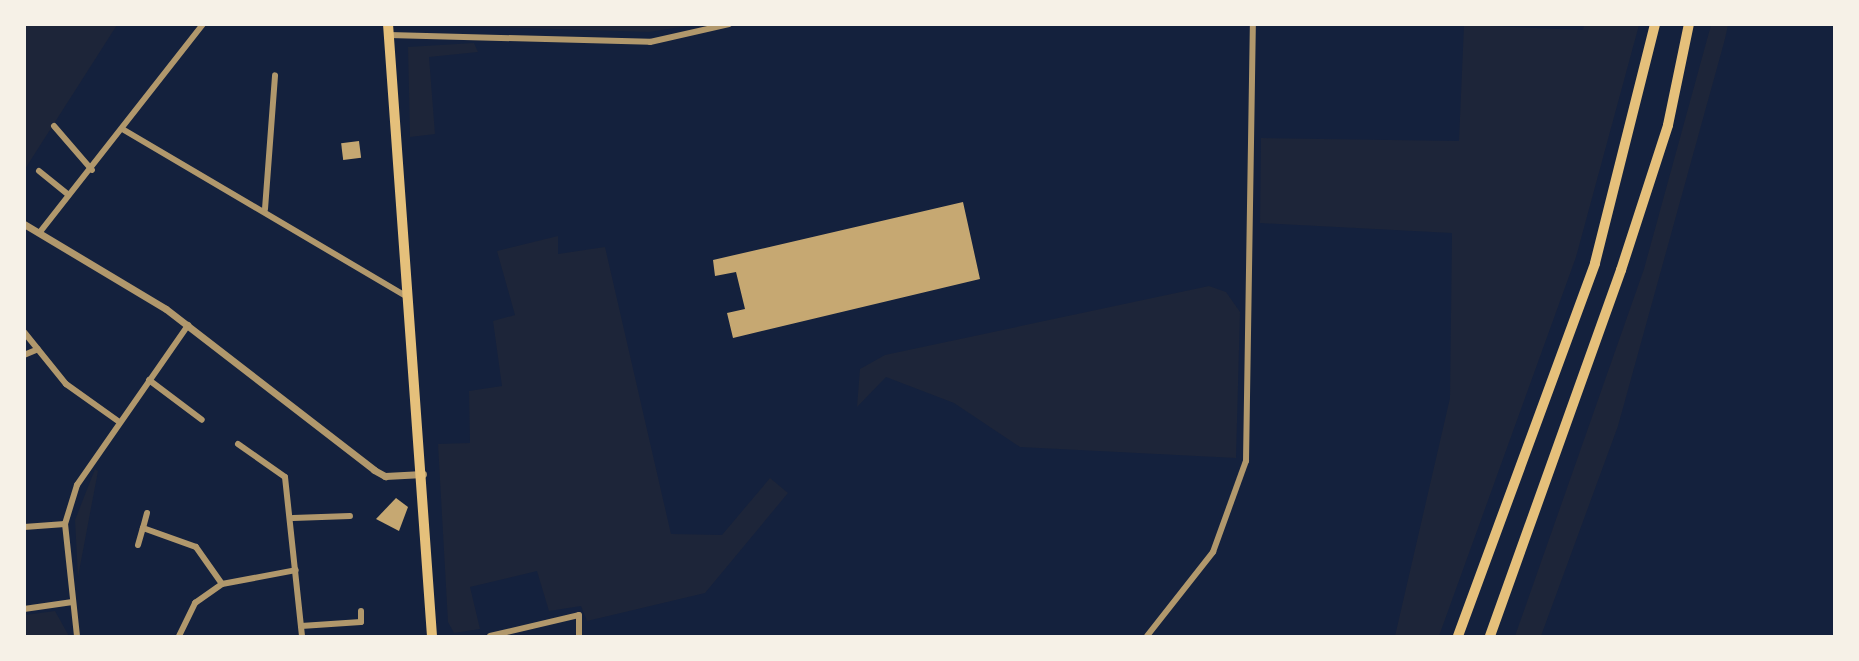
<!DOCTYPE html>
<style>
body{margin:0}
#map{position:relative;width:1859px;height:661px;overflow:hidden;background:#14213d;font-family:"Golos Text",sans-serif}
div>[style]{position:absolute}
.green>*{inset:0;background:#1d2539}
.building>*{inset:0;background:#c6a872;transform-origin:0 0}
.minor>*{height:6px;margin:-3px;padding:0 3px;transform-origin:3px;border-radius:3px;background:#b1986c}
.tertiary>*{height:7px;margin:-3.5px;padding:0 3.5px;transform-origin:3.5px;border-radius:3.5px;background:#b1986c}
.primary>*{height:10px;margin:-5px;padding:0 5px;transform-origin:5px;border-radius:5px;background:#e5c07b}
.motorway>*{height:10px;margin:-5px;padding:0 5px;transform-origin:5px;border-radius:5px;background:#e5c07b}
span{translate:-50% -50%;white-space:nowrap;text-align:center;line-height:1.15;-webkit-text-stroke:7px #f6f1e7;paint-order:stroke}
.frame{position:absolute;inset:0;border:26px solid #f6f1e7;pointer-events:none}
</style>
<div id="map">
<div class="green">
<div style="clip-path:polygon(25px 25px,117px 25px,25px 169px)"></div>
<div style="clip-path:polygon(426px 25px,693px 24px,693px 25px,649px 32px)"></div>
<div style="clip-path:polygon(1464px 25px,1583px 30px,1584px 25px,1639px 25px,1576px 257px,1439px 636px,1395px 636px,1450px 398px,1452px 233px,1260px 223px,1261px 138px,1459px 141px)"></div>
<div style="clip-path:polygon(1711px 25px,1728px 25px,1725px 39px,1618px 426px,1541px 636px,1515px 636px,1644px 269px)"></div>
<div style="clip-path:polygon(474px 43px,478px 52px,429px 57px,435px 134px,410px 137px,408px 47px)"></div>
<div style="clip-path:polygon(558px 236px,558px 254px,605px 247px,671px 534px,722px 535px,770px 478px,788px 493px,705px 593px,587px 621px,581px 606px,549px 611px,537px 571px,470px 587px,480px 629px,454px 633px,448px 622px,438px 444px,470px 443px,469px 391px,502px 386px,493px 321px,515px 315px,497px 251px)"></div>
<div style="clip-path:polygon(1209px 286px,1226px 292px,1240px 312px,1236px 458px,1020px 447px,954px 403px,886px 377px,857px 407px,860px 369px,885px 355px)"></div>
<div style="clip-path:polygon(95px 469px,98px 471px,78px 577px,75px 520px)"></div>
<div style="clip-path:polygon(55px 611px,69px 636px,25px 636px,25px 615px)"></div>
</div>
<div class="building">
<div style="left:359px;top:141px;width:17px;height:18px;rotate:83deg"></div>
<div style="clip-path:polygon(963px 202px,980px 279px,733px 338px,727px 313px,745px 309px,736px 272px,715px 276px,713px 260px)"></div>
<div style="clip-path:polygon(396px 498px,408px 507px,399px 531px,376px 519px)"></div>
</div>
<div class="minor">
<div style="left:389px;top:35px;width:261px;rotate:1.5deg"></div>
<div style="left:650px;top:42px;width:81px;rotate:-12.8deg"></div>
<div style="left:54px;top:126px;width:58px;rotate:49.2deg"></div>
<div style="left:124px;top:130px;width:327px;rotate:30.5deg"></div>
<div style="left:39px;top:171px;width:38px;rotate:39deg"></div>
<div style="left:265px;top:209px;width:134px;rotate:-85.7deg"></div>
<div style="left:40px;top:232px;width:264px;rotate:-51.9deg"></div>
<div style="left:24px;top:332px;width:67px;rotate:51.1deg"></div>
<div style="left:66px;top:384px;width:64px;rotate:35.4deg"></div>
<div style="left:24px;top:355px;width:15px;rotate:-23deg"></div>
<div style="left:149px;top:380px;width:66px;rotate:37deg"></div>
<div style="left:238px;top:444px;width:57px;rotate:35.1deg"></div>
<div style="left:285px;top:477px;width:160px;rotate:83.9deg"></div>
<div style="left:147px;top:513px;width:16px;rotate:105deg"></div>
<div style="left:143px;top:528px;width:56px;rotate:19.7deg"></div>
<div style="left:196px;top:547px;width:45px;rotate:54.9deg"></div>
<div style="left:293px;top:518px;width:57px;rotate:-2deg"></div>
<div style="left:24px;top:527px;width:41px;rotate:-4.2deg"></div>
<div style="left:138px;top:545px;width:18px;rotate:-74deg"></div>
<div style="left:24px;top:609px;width:49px;rotate:-8.3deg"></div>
<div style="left:301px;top:626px;width:60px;rotate:-3.8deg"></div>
<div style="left:361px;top:622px;width:11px;rotate:-90deg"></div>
<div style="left:77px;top:636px;width:113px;rotate:-96.1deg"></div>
<div style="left:65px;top:524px;width:41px;rotate:-72.9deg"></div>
<div style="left:77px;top:485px;width:195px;rotate:-55.2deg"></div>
<div style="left:179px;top:636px;width:37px;rotate:-64deg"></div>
<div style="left:195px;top:603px;width:33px;rotate:-35deg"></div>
<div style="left:222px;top:584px;width:75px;rotate:-10.7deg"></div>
<div style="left:490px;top:636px;width:91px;rotate:-13.3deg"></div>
<div style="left:579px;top:615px;width:21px;rotate:90deg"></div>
<div style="left:1147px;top:636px;width:107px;rotate:-51.8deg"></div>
<div style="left:1213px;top:552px;width:97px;rotate:-70.1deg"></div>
<div style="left:1246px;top:461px;width:437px;rotate:-89.1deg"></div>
</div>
<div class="tertiary">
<div style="left:24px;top:224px;width:165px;rotate:30.9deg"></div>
<div style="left:166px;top:309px;width:263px;rotate:37.7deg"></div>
<div style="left:374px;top:470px;width:13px;rotate:29deg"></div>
<div style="left:385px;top:476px;width:38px;rotate:-3deg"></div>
</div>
<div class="primary">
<div style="left:388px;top:24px;width:614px;rotate:85.89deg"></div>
</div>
<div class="motorway">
<div style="left:1458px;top:636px;width:397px;rotate:-69.8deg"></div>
<div style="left:1595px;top:263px;width:246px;rotate:-75.9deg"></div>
<div style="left:1490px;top:636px;width:389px;rotate:-70.3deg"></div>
<div style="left:1621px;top:270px;width:152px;rotate:-72deg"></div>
<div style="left:1668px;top:125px;width:103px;rotate:-78.3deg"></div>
</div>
<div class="frame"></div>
</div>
